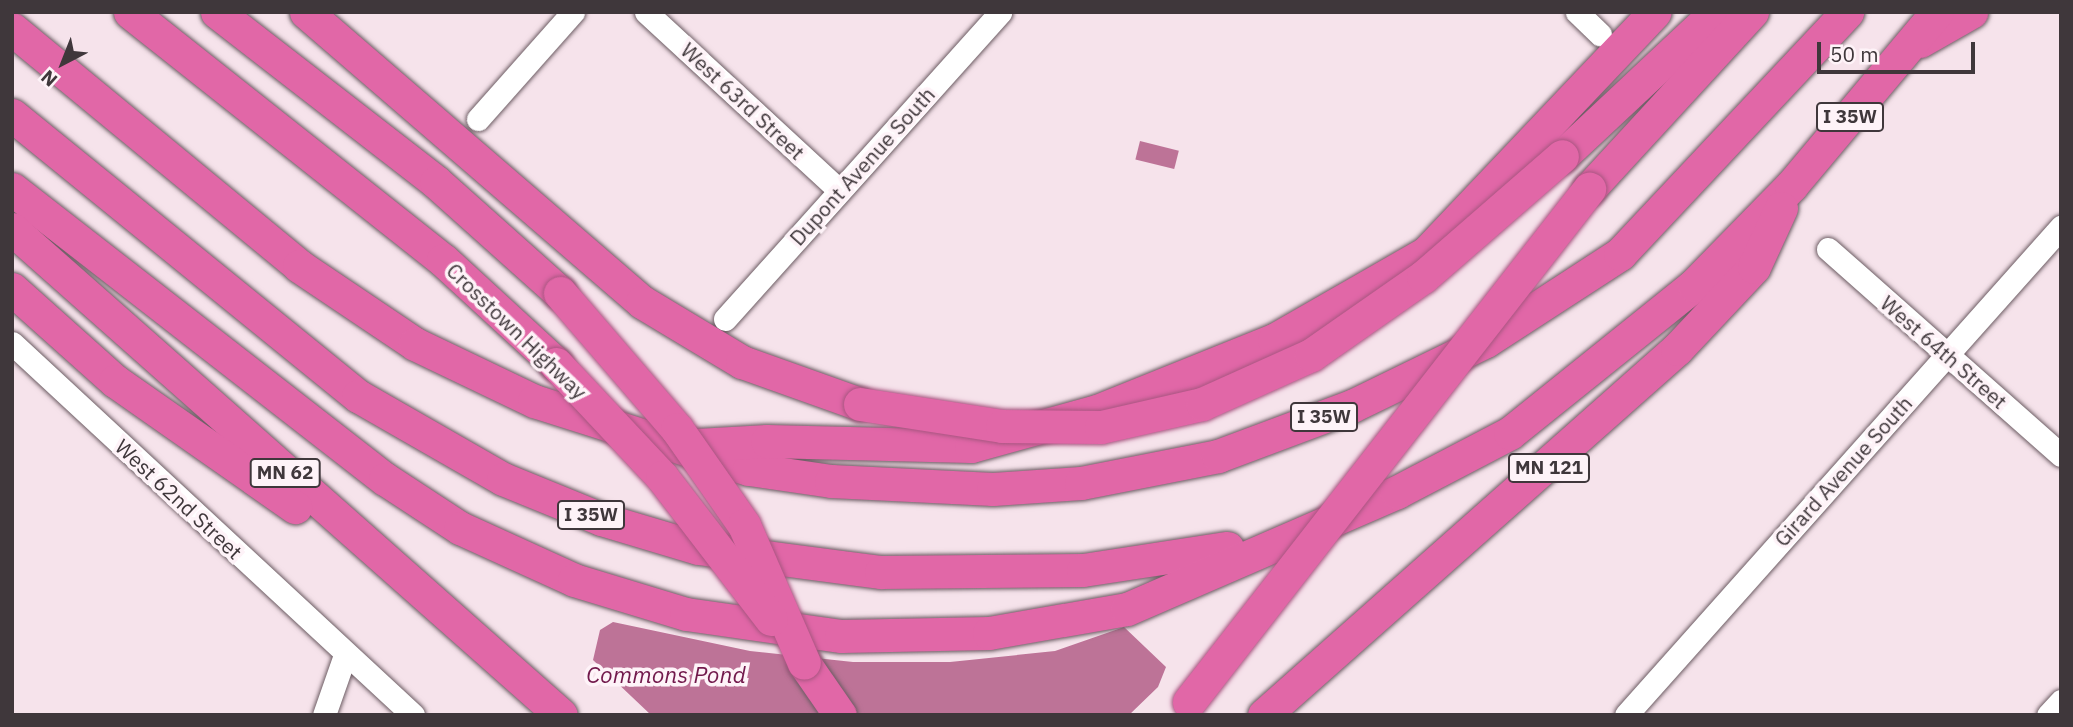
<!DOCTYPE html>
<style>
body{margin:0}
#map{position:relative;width:2073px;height:727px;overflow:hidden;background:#f6e3eb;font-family:"IBM Plex Sans",sans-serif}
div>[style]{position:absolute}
.water>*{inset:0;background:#bd7397;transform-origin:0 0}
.roads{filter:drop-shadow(0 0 2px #6c5c63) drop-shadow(0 0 2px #6c5c63)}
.minor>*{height:23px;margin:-11.5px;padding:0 11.5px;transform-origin:11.5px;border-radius:11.5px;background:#fff}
.highway>*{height:33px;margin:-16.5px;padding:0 16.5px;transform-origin:16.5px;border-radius:16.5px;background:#e167a7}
.bridges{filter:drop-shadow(0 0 2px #a85681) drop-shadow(0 0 2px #a85681)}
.highway-bridge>*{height:33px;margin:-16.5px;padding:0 16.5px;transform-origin:16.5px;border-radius:16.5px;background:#e167a7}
span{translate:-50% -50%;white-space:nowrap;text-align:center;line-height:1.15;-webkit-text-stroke:7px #fef3f8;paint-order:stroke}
.shield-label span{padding:2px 5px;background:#fef3f8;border:2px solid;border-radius:5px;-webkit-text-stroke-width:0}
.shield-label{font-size:19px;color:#3f373b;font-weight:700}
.street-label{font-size:21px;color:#3f373b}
.water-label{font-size:23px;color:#72194c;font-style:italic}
.frame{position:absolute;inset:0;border:14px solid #3f373b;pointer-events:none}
.north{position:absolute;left:28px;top:28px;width:70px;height:70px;-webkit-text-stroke:5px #fef3f8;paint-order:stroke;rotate:222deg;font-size:19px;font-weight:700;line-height:28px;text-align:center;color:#3f373b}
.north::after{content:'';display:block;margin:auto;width:24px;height:32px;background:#3f373b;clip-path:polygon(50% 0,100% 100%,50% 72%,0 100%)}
.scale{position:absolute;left:1817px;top:42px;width:158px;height:32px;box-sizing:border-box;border:4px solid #3f373b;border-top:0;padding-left:9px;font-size:21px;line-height:24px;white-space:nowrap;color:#3f373b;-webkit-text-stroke:5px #fef3f8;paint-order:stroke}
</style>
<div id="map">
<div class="water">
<div style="left:1140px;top:141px;width:40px;height:19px;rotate:14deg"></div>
<div style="clip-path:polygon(613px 622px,750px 651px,853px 662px,950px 662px,1055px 651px,1124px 627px,1166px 667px,1158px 687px,1129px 715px,651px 715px,593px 660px,600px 630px)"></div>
</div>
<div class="roads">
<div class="minor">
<div style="left:646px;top:12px;width:263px;rotate:42.7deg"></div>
<div style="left:1577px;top:12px;width:32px;rotate:44deg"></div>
<div style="left:478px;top:119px;width:143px;rotate:-48.4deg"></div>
<div style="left:1828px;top:249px;width:311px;rotate:41.5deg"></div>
<div style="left:725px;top:319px;width:412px;rotate:-48.1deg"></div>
<div style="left:12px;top:343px;width:547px;rotate:42.85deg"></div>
<div style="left:324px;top:715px;width:64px;rotate:-70.7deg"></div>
<div style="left:1626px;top:715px;width:654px;rotate:-48.29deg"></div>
<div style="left:2048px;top:715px;width:19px;rotate:-47deg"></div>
</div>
<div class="highway">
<div style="left:130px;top:12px;width:399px;rotate:38.4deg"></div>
<div style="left:443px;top:260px;width:154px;rotate:42.6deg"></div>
<div style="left:217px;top:12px;width:277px;rotate:37.8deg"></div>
<div style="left:436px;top:182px;width:166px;rotate:41.8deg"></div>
<div style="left:306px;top:12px;width:444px;rotate:40.8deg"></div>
<div style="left:642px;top:302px;width:117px;rotate:31deg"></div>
<div style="left:742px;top:362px;width:125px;rotate:19.6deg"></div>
<div style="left:12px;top:29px;width:372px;rotate:39.5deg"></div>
<div style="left:299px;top:266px;width:140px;rotate:33.9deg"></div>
<div style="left:415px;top:344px;width:132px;rotate:25.6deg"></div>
<div style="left:534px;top:401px;width:225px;rotate:17.6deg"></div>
<div style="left:749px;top:469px;width:83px;rotate:8.3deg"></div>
<div style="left:831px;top:481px;width:162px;rotate:2.8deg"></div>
<div style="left:993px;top:489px;width:88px;rotate:-3.9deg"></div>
<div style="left:1081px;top:483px;width:140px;rotate:-11.1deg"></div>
<div style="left:1218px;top:456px;width:143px;rotate:-20.5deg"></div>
<div style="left:1352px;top:406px;width:149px;rotate:-25.9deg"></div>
<div style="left:1486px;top:341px;width:160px;rotate:-33deg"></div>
<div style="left:1620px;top:254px;width:332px;rotate:-46.8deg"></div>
<div style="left:1920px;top:41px;width:59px;rotate:-29.6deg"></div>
<div style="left:12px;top:115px;width:446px;rotate:39.1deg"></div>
<div style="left:358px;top:396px;width:167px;rotate:29.8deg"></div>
<div style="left:503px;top:479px;width:106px;rotate:22.2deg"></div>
<div style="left:601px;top:519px;width:101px;rotate:16.6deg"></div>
<div style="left:698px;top:548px;width:185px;rotate:7.5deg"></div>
<div style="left:881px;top:572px;width:202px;rotate:-0.6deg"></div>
<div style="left:1083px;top:570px;width:146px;rotate:-8.7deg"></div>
<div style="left:1562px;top:156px;width:211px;rotate:-43.1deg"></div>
<div style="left:12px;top:189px;width:472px;rotate:37.9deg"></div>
<div style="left:385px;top:479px;width:90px;rotate:33.2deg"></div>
<div style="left:460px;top:528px;width:125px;rotate:24.5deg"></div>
<div style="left:574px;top:580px;width:117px;rotate:16.9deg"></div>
<div style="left:686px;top:614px;width:157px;rotate:8.1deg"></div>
<div style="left:841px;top:636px;width:148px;rotate:-1.2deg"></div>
<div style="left:989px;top:633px;width:140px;rotate:-9.9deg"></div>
<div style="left:1127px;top:609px;width:294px;rotate:-23.4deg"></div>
<div style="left:1397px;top:492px;width:127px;rotate:-27.6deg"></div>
<div style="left:1510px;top:433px;width:236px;rotate:-38.8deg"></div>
<div style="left:1694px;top:285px;width:139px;rotate:-45.6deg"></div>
<div style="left:1791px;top:186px;width:227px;rotate:-50deg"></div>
<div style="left:1589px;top:189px;width:241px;rotate:-47.4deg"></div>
<div style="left:12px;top:229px;width:733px;rotate:41.52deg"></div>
<div style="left:12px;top:289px;width:138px;rotate:41.8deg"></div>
<div style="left:115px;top:381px;width:220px;rotate:35deg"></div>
<div style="left:697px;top:445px;width:70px;rotate:-3.3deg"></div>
<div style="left:767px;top:441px;width:204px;rotate:1.4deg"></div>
<div style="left:971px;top:446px;width:131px;rotate:-15.5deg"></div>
<div style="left:1097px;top:411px;width:191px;rotate:-21.9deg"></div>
<div style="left:1274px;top:340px;width:175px;rotate:-29.8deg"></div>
<div style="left:1426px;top:253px;width:332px;rotate:-46.5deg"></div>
<div style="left:804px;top:663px;width:63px;rotate:55.3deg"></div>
<div style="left:1264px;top:715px;width:552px;rotate:-41.55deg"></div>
<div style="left:1677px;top:349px;width:112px;rotate:-46.8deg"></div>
<div style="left:1754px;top:267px;width:65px;rotate:-65.4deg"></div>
</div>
</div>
<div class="bridges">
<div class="highway-bridge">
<div style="left:560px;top:293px;width:179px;rotate:49.3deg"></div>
<div style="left:677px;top:429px;width:117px;rotate:55.1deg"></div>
<div style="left:744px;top:525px;width:150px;rotate:66.5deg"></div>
<div style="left:556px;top:364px;width:155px;rotate:46.8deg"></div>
<div style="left:662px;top:477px;width:179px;rotate:52.5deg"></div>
<div style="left:860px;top:404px;width:144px;rotate:8.8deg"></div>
<div style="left:1002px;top:426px;width:99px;rotate:0.6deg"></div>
<div style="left:1101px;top:427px;width:104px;rotate:-12.8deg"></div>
<div style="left:1202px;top:404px;width:120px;rotate:-24.2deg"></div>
<div style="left:1311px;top:355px;width:136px;rotate:-34.9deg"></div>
<div style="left:1423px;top:277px;width:184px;rotate:-41deg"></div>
<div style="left:1189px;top:702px;width:651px;rotate:-52.06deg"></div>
</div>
</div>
<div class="shield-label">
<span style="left:1850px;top:117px">I 35W</span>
<span style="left:1324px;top:417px">I 35W</span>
<span style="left:1549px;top:468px">MN 121</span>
<span style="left:285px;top:473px">MN 62</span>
<span style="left:591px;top:515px">I 35W</span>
</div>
<div class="street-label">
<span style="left:743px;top:101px;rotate:43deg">West 63rd Street</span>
<span style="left:862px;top:166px;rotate:-48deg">Dupont Avenue South</span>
<span style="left:517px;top:331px;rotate:44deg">Crosstown Highway</span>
<span style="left:1944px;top:352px;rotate:41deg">West 64th Street</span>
<span style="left:1843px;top:471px;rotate:-48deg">Girard Avenue South</span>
<span style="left:179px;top:499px;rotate:43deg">West 62nd Street</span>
</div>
<div class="water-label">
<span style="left:666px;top:674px">Commons Pond</span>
</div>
<div class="frame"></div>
<div class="north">N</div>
<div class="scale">50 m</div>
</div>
